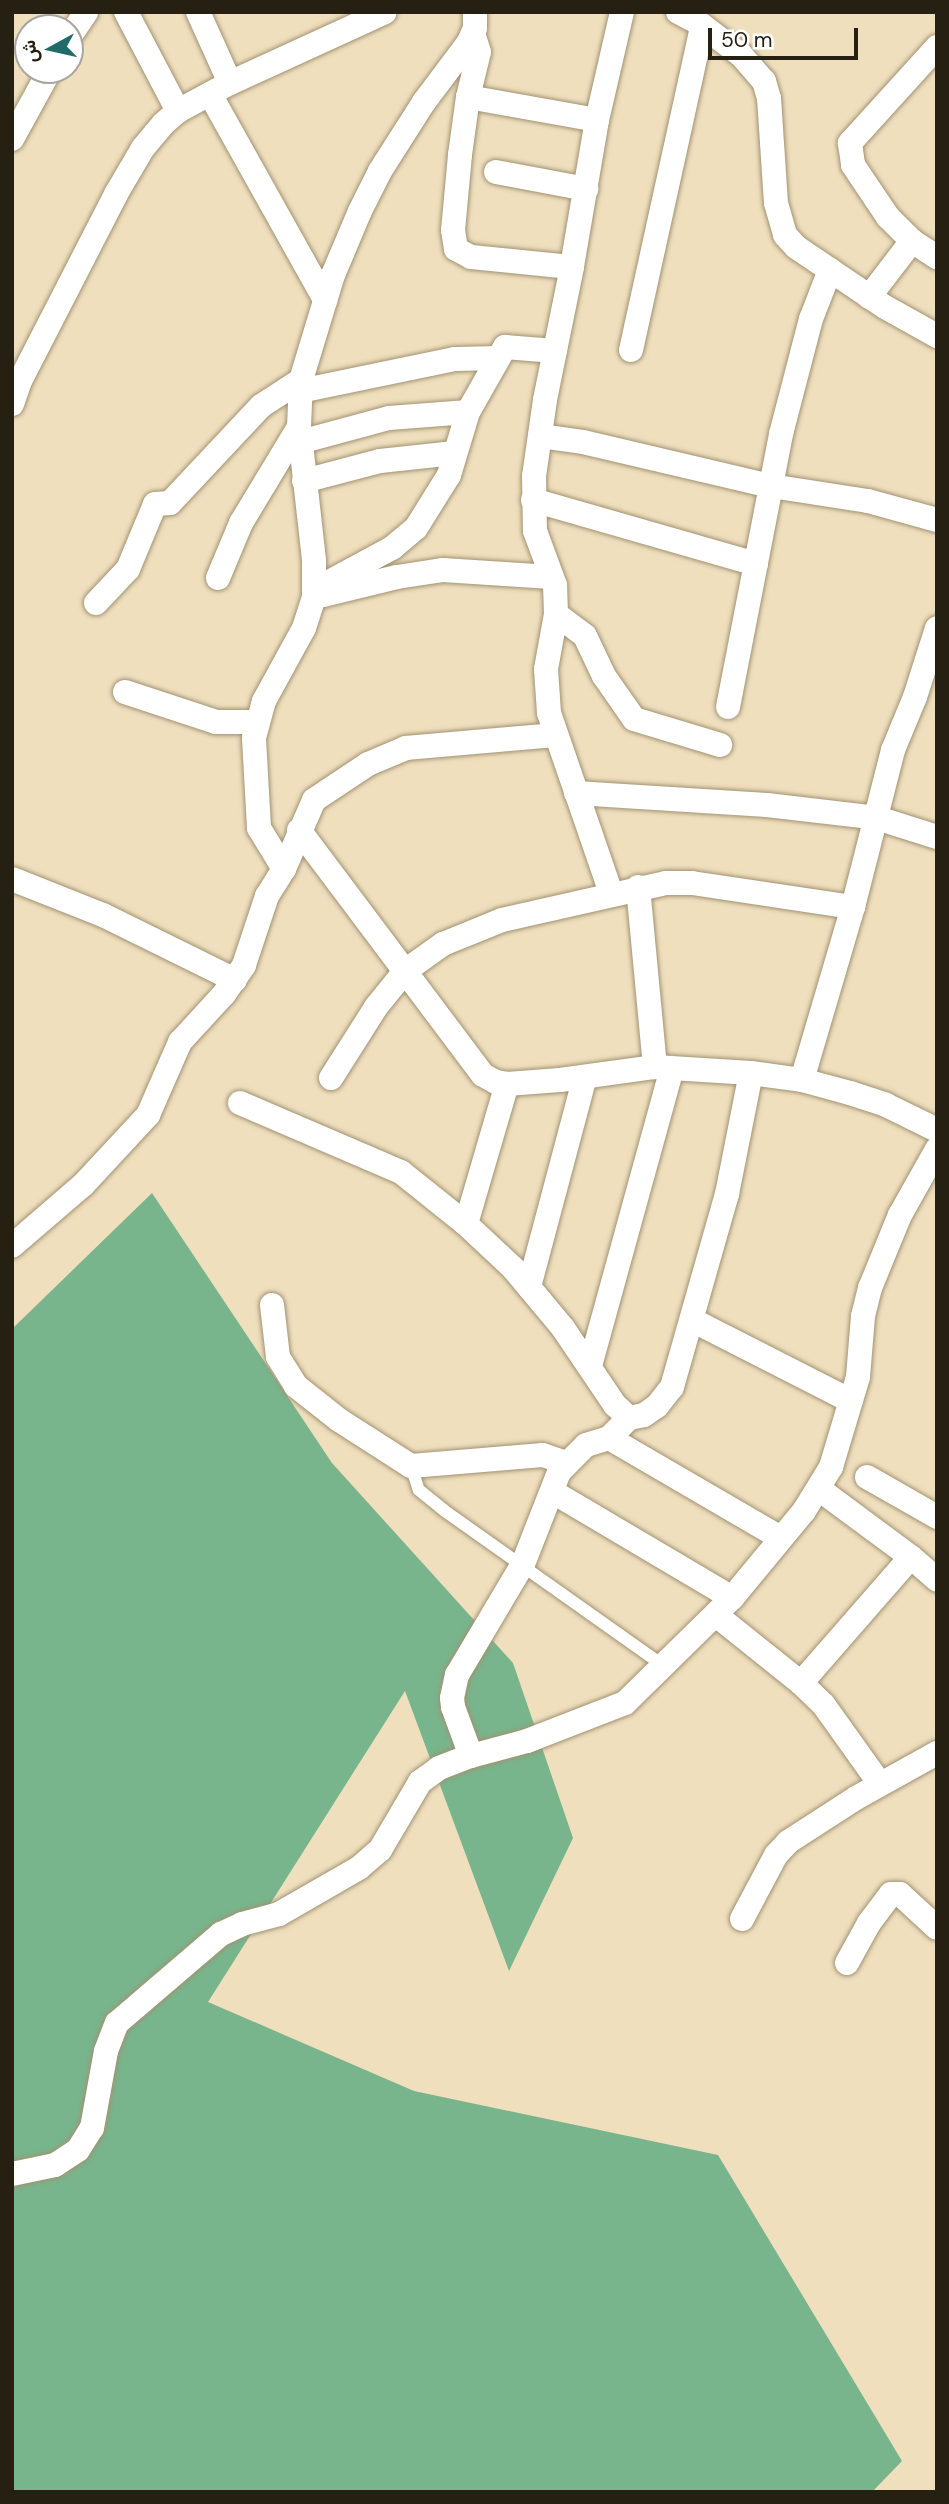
<!DOCTYPE html>
<meta charset="utf-8">
<style>
body{margin:0}
#map{position:relative;width:949px;height:2504px;overflow:hidden;background:#efdfbd;font-family:"DM Sans",Vazirmatn,sans-serif}
div>[style]{position:absolute}
.forest>*{inset:0;background:#78b58c}
.roads{filter:drop-shadow(0 0 2px #a19272) drop-shadow(0 0 2px #a19272)}
.service>*{height:12px;margin:-6px;padding:0 6px;transform-origin:6px;border-radius:6px;background:#fff}
.minor>*{height:24px;margin:-12px;padding:0 12px;transform-origin:12px;border-radius:12px;background:#fff}
span{translate:-50% -50%;white-space:nowrap;text-align:center;line-height:1.15;-webkit-text-stroke:7px #fff;paint-order:stroke}
.frame{position:absolute;inset:0;border:14px solid #262013;pointer-events:none}
.north{position:absolute;left:14px;top:14px;width:70px;height:70px;box-sizing:border-box;background:#fff;border:2px solid #a8a6a1;border-radius:50%;rotate:262deg;font-size:19px;font-weight:700;line-height:28px;text-align:center;color:#262013}
.north::after{content:'';display:block;margin:auto;width:24px;height:32px;background:#216c69;clip-path:polygon(50% 0,100% 100%,50% 72%,0 100%)}
.scale{position:absolute;left:708px;top:28px;width:150px;height:32px;box-sizing:border-box;border:4px solid #262013;border-top:0;padding-left:9px;font-size:21px;line-height:24px;white-space:nowrap;color:#262013;-webkit-text-stroke:5px #fff;paint-order:stroke}
</style>
<div id="map">
<div class="forest">
<div style="clip-path:polygon(152px 1193px,332px 1463px,513px 1663px,573px 1838px,509px 1971px,405px 1691px,208px 2002px,414px 2091px,718px 2155px,902px 2461px,872px 2492px,12px 2492px,12px 1329px)"></div>
</div>
<div class="roads">
<div class="service">
<div style="left:411px;top:1466px;width:25px;rotate:72deg"></div>
<div style="left:419px;top:1490px;width:33px;rotate:39deg"></div>
<div style="left:445px;top:1511px;width:268px;rotate:35.3deg"></div>
</div>
<div class="minor">
<div style="left:126px;top:12px;width:112px;rotate:62.3deg"></div>
<div style="left:198px;top:12px;width:78px;rotate:65.7deg"></div>
<div style="left:622px;top:12px;width:111px;rotate:103deg"></div>
<div style="left:597px;top:120px;width:149px;rotate:99.7deg"></div>
<div style="left:572px;top:267px;width:136px;rotate:101.5deg"></div>
<div style="left:545px;top:400px;width:77px;rotate:98.2deg"></div>
<div style="left:534px;top:476px;width:55px;rotate:89deg"></div>
<div style="left:535px;top:531px;width:58px;rotate:69.7deg"></div>
<div style="left:555px;top:585px;width:29px;rotate:88deg"></div>
<div style="left:556px;top:614px;width:36px;rotate:37deg"></div>
<div style="left:585px;top:636px;width:44px;rotate:64.6deg"></div>
<div style="left:604px;top:676px;width:52px;rotate:55.1deg"></div>
<div style="left:634px;top:719px;width:90px;rotate:16.8deg"></div>
<div style="left:678px;top:12px;width:24px;rotate:28deg"></div>
<div style="left:699px;top:23px;width:53px;rotate:37.3deg"></div>
<div style="left:741px;top:55px;width:35px;rotate:49deg"></div>
<div style="left:764px;top:81px;width:18px;rotate:74deg"></div>
<div style="left:769px;top:98px;width:105px;rotate:86.2deg"></div>
<div style="left:776px;top:203px;width:33px;rotate:74deg"></div>
<div style="left:785px;top:235px;width:16px;rotate:47deg"></div>
<div style="left:796px;top:247px;width:107px;rotate:34deg"></div>
<div style="left:885px;top:307px;width:60px;rotate:29.1deg"></div>
<div style="left:70px;top:36px;width:29px;rotate:-56deg"></div>
<div style="left:474px;top:36px;width:17px;rotate:73deg"></div>
<div style="left:479px;top:52px;width:46px;rotate:103.7deg"></div>
<div style="left:468px;top:97px;width:59px;rotate:97.9deg"></div>
<div style="left:460px;top:155px;width:75px;rotate:95.3deg"></div>
<div style="left:453px;top:230px;width:19px;rotate:81deg"></div>
<div style="left:456px;top:249px;width:17px;rotate:28deg"></div>
<div style="left:471px;top:257px;width:101px;rotate:5.7deg"></div>
<div style="left:937px;top:47px;width:130px;rotate:132.2deg"></div>
<div style="left:850px;top:143px;width:22px;rotate:82deg"></div>
<div style="left:853px;top:165px;width:63px;rotate:56.1deg"></div>
<div style="left:888px;top:217px;width:34px;rotate:45deg"></div>
<div style="left:912px;top:241px;width:30px;rotate:33deg"></div>
<div style="left:210px;top:94px;width:236px;rotate:60.8deg"></div>
<div style="left:468px;top:97px;width:131px;rotate:10.1deg"></div>
<div style="left:12px;top:139px;width:79px;rotate:-61.2deg"></div>
<div style="left:496px;top:172px;width:92px;rotate:10.7deg"></div>
<div style="left:869px;top:297px;width:71px;rotate:-52.5deg"></div>
<div style="left:631px;top:350px;width:332px;rotate:-77.6deg"></div>
<div style="left:300px;top:391px;width:158px;rotate:-11.7deg"></div>
<div style="left:455px;top:359px;width:43px;rotate:-1.3deg"></div>
<div style="left:12px;top:404px;width:24px;rotate:-71deg"></div>
<div style="left:20px;top:381px;width:210px;rotate:-62.8deg"></div>
<div style="left:116px;top:194px;width:53px;rotate:-59.6deg"></div>
<div style="left:143px;top:148px;width:31px;rotate:-50deg"></div>
<div style="left:163px;top:124px;width:20px;rotate:-41deg"></div>
<div style="left:178px;top:111px;width:59px;rotate:-28.3deg"></div>
<div style="left:230px;top:83px;width:170px;rotate:-24.6deg"></div>
<div style="left:540px;top:436px;width:43px;rotate:7.9deg"></div>
<div style="left:583px;top:442px;width:193px;rotate:13.2deg"></div>
<div style="left:771px;top:486px;width:98px;rotate:8.8deg"></div>
<div style="left:868px;top:501px;width:72px;rotate:15.4deg"></div>
<div style="left:300px;top:442px;width:92px;rotate:-15.1deg"></div>
<div style="left:389px;top:418px;width:79px;rotate:-4.3deg"></div>
<div style="left:304px;top:481px;width:79px;rotate:-14.7deg"></div>
<div style="left:380px;top:461px;width:75px;rotate:-6.1deg"></div>
<div style="left:533px;top:500px;width:232px;rotate:16deg"></div>
<div style="left:218px;top:578px;width:60px;rotate:-67.3deg"></div>
<div style="left:241px;top:523px;width:112px;rotate:-58.9deg"></div>
<div style="left:323px;top:595px;width:76px;rotate:-13.7deg"></div>
<div style="left:397px;top:577px;width:47px;rotate:-8.7deg"></div>
<div style="left:443px;top:570px;width:108px;rotate:3.7deg"></div>
<div style="left:314px;top:598px;width:22px;rotate:-47deg"></div>
<div style="left:329px;top:582px;width:72px;rotate:-28.4deg"></div>
<div style="left:392px;top:548px;width:31px;rotate:-40deg"></div>
<div style="left:416px;top:528px;width:62px;rotate:-58.1deg"></div>
<div style="left:449px;top:475px;width:66px;rotate:-73.2deg"></div>
<div style="left:468px;top:412px;width:75px;rotate:-60.4deg"></div>
<div style="left:505px;top:347px;width:50px;rotate:4.6deg"></div>
<div style="left:96px;top:603px;width:47px;rotate:-46.7deg"></div>
<div style="left:128px;top:569px;width:70px;rotate:-67.4deg"></div>
<div style="left:155px;top:504px;width:15px;rotate:-4deg"></div>
<div style="left:170px;top:503px;width:133px;rotate:-46.8deg"></div>
<div style="left:261px;top:406px;width:48px;rotate:-33deg"></div>
<div style="left:556px;top:614px;width:56px;rotate:100.3deg"></div>
<div style="left:546px;top:669px;width:44px;rotate:86.1deg"></div>
<div style="left:549px;top:713px;width:190px;rotate:71deg"></div>
<div style="left:125px;top:692px;width:96px;rotate:18.2deg"></div>
<div style="left:216px;top:722px;width:40px"></div>
<div style="left:728px;top:707px;width:278px;rotate:-79deg"></div>
<div style="left:781px;top:434px;width:119px;rotate:-75.4deg"></div>
<div style="left:811px;top:319px;width:53px;rotate:-68.8deg"></div>
<div style="left:576px;top:793px;width:191px;rotate:3.6deg"></div>
<div style="left:767px;top:805px;width:111px;rotate:6.7deg"></div>
<div style="left:877px;top:818px;width:63px;rotate:17.6deg"></div>
<div style="left:299px;top:830px;width:306px;rotate:53.1deg"></div>
<div style="left:483px;top:1075px;width:15px;rotate:28deg"></div>
<div style="left:496px;top:1082px;width:11px;rotate:10deg"></div>
<div style="left:507px;top:1084px;width:53px;rotate:-4.3deg"></div>
<div style="left:560px;top:1080px;width:96px;rotate:-7.8deg"></div>
<div style="left:655px;top:1067px;width:96px;rotate:3.6deg"></div>
<div style="left:751px;top:1073px;width:51px;rotate:7.8deg"></div>
<div style="left:802px;top:1080px;width:50px;rotate:15.2deg"></div>
<div style="left:850px;top:1093px;width:38px;rotate:18deg"></div>
<div style="left:886px;top:1105px;width:57px;rotate:26.1deg"></div>
<div style="left:284px;top:869px;width:48px;rotate:-121.4deg"></div>
<div style="left:259px;top:828px;width:90px;rotate:-93.2deg"></div>
<div style="left:254px;top:738px;width:38px;rotate:-75deg"></div>
<div style="left:264px;top:701px;width:83px;rotate:-61.3deg"></div>
<div style="left:304px;top:628px;width:32px;rotate:-72deg"></div>
<div style="left:314px;top:598px;width:38px;rotate:-90deg"></div>
<div style="left:314px;top:560px;width:134px;rotate:-96.4deg"></div>
<div style="left:299px;top:427px;width:47px;rotate:-87.6deg"></div>
<div style="left:301px;top:380px;width:110px;rotate:-73.1deg"></div>
<div style="left:333px;top:275px;width:69px;rotate:-67.1deg"></div>
<div style="left:360px;top:211px;width:45px;rotate:-63.4deg"></div>
<div style="left:380px;top:171px;width:82px;rotate:-57.5deg"></div>
<div style="left:424px;top:102px;width:75px;rotate:-53.1deg"></div>
<div style="left:469px;top:42px;width:15px;rotate:-67deg"></div>
<div style="left:475px;top:28px;width:16px;rotate:-90deg"></div>
<div style="left:12px;top:879px;width:98px;rotate:21.6deg"></div>
<div style="left:103px;top:915px;width:147px;rotate:26.2deg"></div>
<div style="left:638px;top:887px;width:181px;rotate:84.6deg"></div>
<div style="left:331px;top:1078px;width:84px;rotate:-57.6deg"></div>
<div style="left:376px;top:1007px;width:46px;rotate:-51.1deg"></div>
<div style="left:405px;top:971px;width:47px;rotate:-35.4deg"></div>
<div style="left:443px;top:944px;width:64px;rotate:-22.1deg"></div>
<div style="left:502px;top:920px;width:168px;rotate:-12.7deg"></div>
<div style="left:666px;top:883px;width:26px"></div>
<div style="left:692px;top:883px;width:163px;rotate:8.5deg"></div>
<div style="left:802px;top:1080px;width:180px;rotate:-73.6deg"></div>
<div style="left:853px;top:907px;width:162px;rotate:-75.7deg"></div>
<div style="left:893px;top:750px;width:57px;rotate:-67.5deg"></div>
<div style="left:915px;top:697px;width:72px;rotate:-72.3deg"></div>
<div style="left:240px;top:1103px;width:175px;rotate:23.2deg"></div>
<div style="left:401px;top:1172px;width:83px;rotate:38.7deg"></div>
<div style="left:466px;top:1224px;width:64px;rotate:43.1deg"></div>
<div style="left:513px;top:1268px;width:78px;rotate:50.2deg"></div>
<div style="left:563px;top:1328px;width:93px;rotate:56deg"></div>
<div style="left:615px;top:1405px;width:19px;rotate:43deg"></div>
<div style="left:466px;top:1224px;width:146px;rotate:-73.7deg"></div>
<div style="left:12px;top:1246px;width:94px;rotate:-40.7deg"></div>
<div style="left:83px;top:1185px;width:96px;rotate:-47.1deg"></div>
<div style="left:148px;top:1115px;width:80px;rotate:-66.3deg"></div>
<div style="left:180px;top:1042px;width:65px;rotate:-47.5deg"></div>
<div style="left:224px;top:994px;width:35px;rotate:-55deg"></div>
<div style="left:244px;top:965px;width:73px;rotate:-71.6deg"></div>
<div style="left:267px;top:896px;width:32px;rotate:-58deg"></div>
<div style="left:284px;top:869px;width:75px;rotate:-66.5deg"></div>
<div style="left:314px;top:800px;width:65px;rotate:-33.7deg"></div>
<div style="left:368px;top:764px;width:41px;rotate:-22.8deg"></div>
<div style="left:406px;top:748px;width:149px;rotate:-5deg"></div>
<div style="left:529px;top:1287px;width:217px;rotate:-75.1deg"></div>
<div style="left:272px;top:1305px;width:52px;rotate:83.4deg"></div>
<div style="left:278px;top:1357px;width:34px;rotate:58deg"></div>
<div style="left:296px;top:1386px;width:55px;rotate:38.3deg"></div>
<div style="left:339px;top:1420px;width:85px;rotate:32.6deg"></div>
<div style="left:411px;top:1466px;width:132px;rotate:-4.8deg"></div>
<div style="left:543px;top:1455px;width:24px;rotate:19deg"></div>
<div style="left:692px;top:1320px;width:178px;rotate:27deg"></div>
<div style="left:590px;top:1366px;width:309px;rotate:-74.6deg"></div>
<div style="left:609px;top:1438px;width:197px;rotate:30.2deg"></div>
<div style="left:867px;top:1477px;width:81px;rotate:29.7deg"></div>
<div style="left:819px;top:1489px;width:114px;rotate:36.5deg"></div>
<div style="left:911px;top:1557px;width:35px;rotate:41deg"></div>
<div style="left:553px;top:1492px;width:208px;rotate:30.6deg"></div>
<div style="left:716px;top:1615px;width:109px;rotate:38.7deg"></div>
<div style="left:801px;top:1683px;width:30px;rotate:44deg"></div>
<div style="left:823px;top:1704px;width:98px;rotate:54.5deg"></div>
<div style="left:801px;top:1683px;width:167px;rotate:-48.9deg"></div>
<div style="left:471px;top:1756px;width:52px;rotate:-110.2deg"></div>
<div style="left:453px;top:1707px;width:9px;rotate:-96deg"></div>
<div style="left:452px;top:1698px;width:24px;rotate:-78deg"></div>
<div style="left:457px;top:1675px;width:129px;rotate:-59.3deg"></div>
<div style="left:523px;top:1564px;width:99px;rotate:-68.6deg"></div>
<div style="left:559px;top:1472px;width:38px;rotate:-45deg"></div>
<div style="left:586px;top:1445px;width:24px;rotate:-17deg"></div>
<div style="left:609px;top:1438px;width:28px;rotate:-45deg"></div>
<div style="left:629px;top:1418px;width:15px;rotate:-11deg"></div>
<div style="left:644px;top:1415px;width:16px;rotate:-35deg"></div>
<div style="left:657px;top:1406px;width:24px;rotate:-52deg"></div>
<div style="left:672px;top:1387px;width:201px;rotate:-74.1deg"></div>
<div style="left:727px;top:1194px;width:123px;rotate:-78.8deg"></div>
<div style="left:742px;top:1919px;width:72px;rotate:-62deg"></div>
<div style="left:776px;top:1855px;width:18px;rotate:-47deg"></div>
<div style="left:788px;top:1842px;width:81px;rotate:-32.9deg"></div>
<div style="left:856px;top:1798px;width:93px;rotate:-29.1deg"></div>
<div style="left:847px;top:1963px;width:46px;rotate:-61.2deg"></div>
<div style="left:869px;top:1923px;width:36px;rotate:-53deg"></div>
<div style="left:891px;top:1894px;width:9px"></div>
<div style="left:900px;top:1894px;width:50px;rotate:42.6deg"></div>
<div style="left:12px;top:2174px;width:44px;rotate:-11.8deg"></div>
<div style="left:55px;top:2165px;width:27px;rotate:-33deg"></div>
<div style="left:78px;top:2150px;width:26px;rotate:-58deg"></div>
<div style="left:92px;top:2128px;width:78px;rotate:-79.7deg"></div>
<div style="left:106px;top:2051px;width:30px;rotate:-69deg"></div>
<div style="left:117px;top:2023px;width:137px;rotate:-40.6deg"></div>
<div style="left:221px;top:1934px;width:23px;rotate:-25deg"></div>
<div style="left:242px;top:1924px;width:38px;rotate:-15deg"></div>
<div style="left:279px;top:1914px;width:92px;rotate:-29.9deg"></div>
<div style="left:359px;top:1868px;width:28px;rotate:-41deg"></div>
<div style="left:380px;top:1850px;width:79px;rotate:-59.5deg"></div>
<div style="left:420px;top:1782px;width:24px;rotate:-36deg"></div>
<div style="left:439px;top:1768px;width:34px;rotate:-21deg"></div>
<div style="left:471px;top:1756px;width:58px;rotate:-15deg"></div>
<div style="left:527px;top:1741px;width:105px;rotate:-21.2deg"></div>
<div style="left:625px;top:1703px;width:150px;rotate:-44.5deg"></div>
<div style="left:732px;top:1598px;width:113px;rotate:-50.4deg"></div>
<div style="left:804px;top:1511px;width:52px;rotate:-58.5deg"></div>
<div style="left:831px;top:1467px;width:94px;rotate:-73.3deg"></div>
<div style="left:858px;top:1377px;width:61px;rotate:-85.3deg"></div>
<div style="left:863px;top:1316px;width:29px;rotate:-76deg"></div>
<div style="left:870px;top:1288px;width:79px;rotate:-67.7deg"></div>
<div style="left:900px;top:1215px;width:76px;rotate:-60.7deg"></div>
</div>
</div>
<div class="frame"></div>
<div class="north">ش</div>
<div class="scale">50 m</div>
</div>
